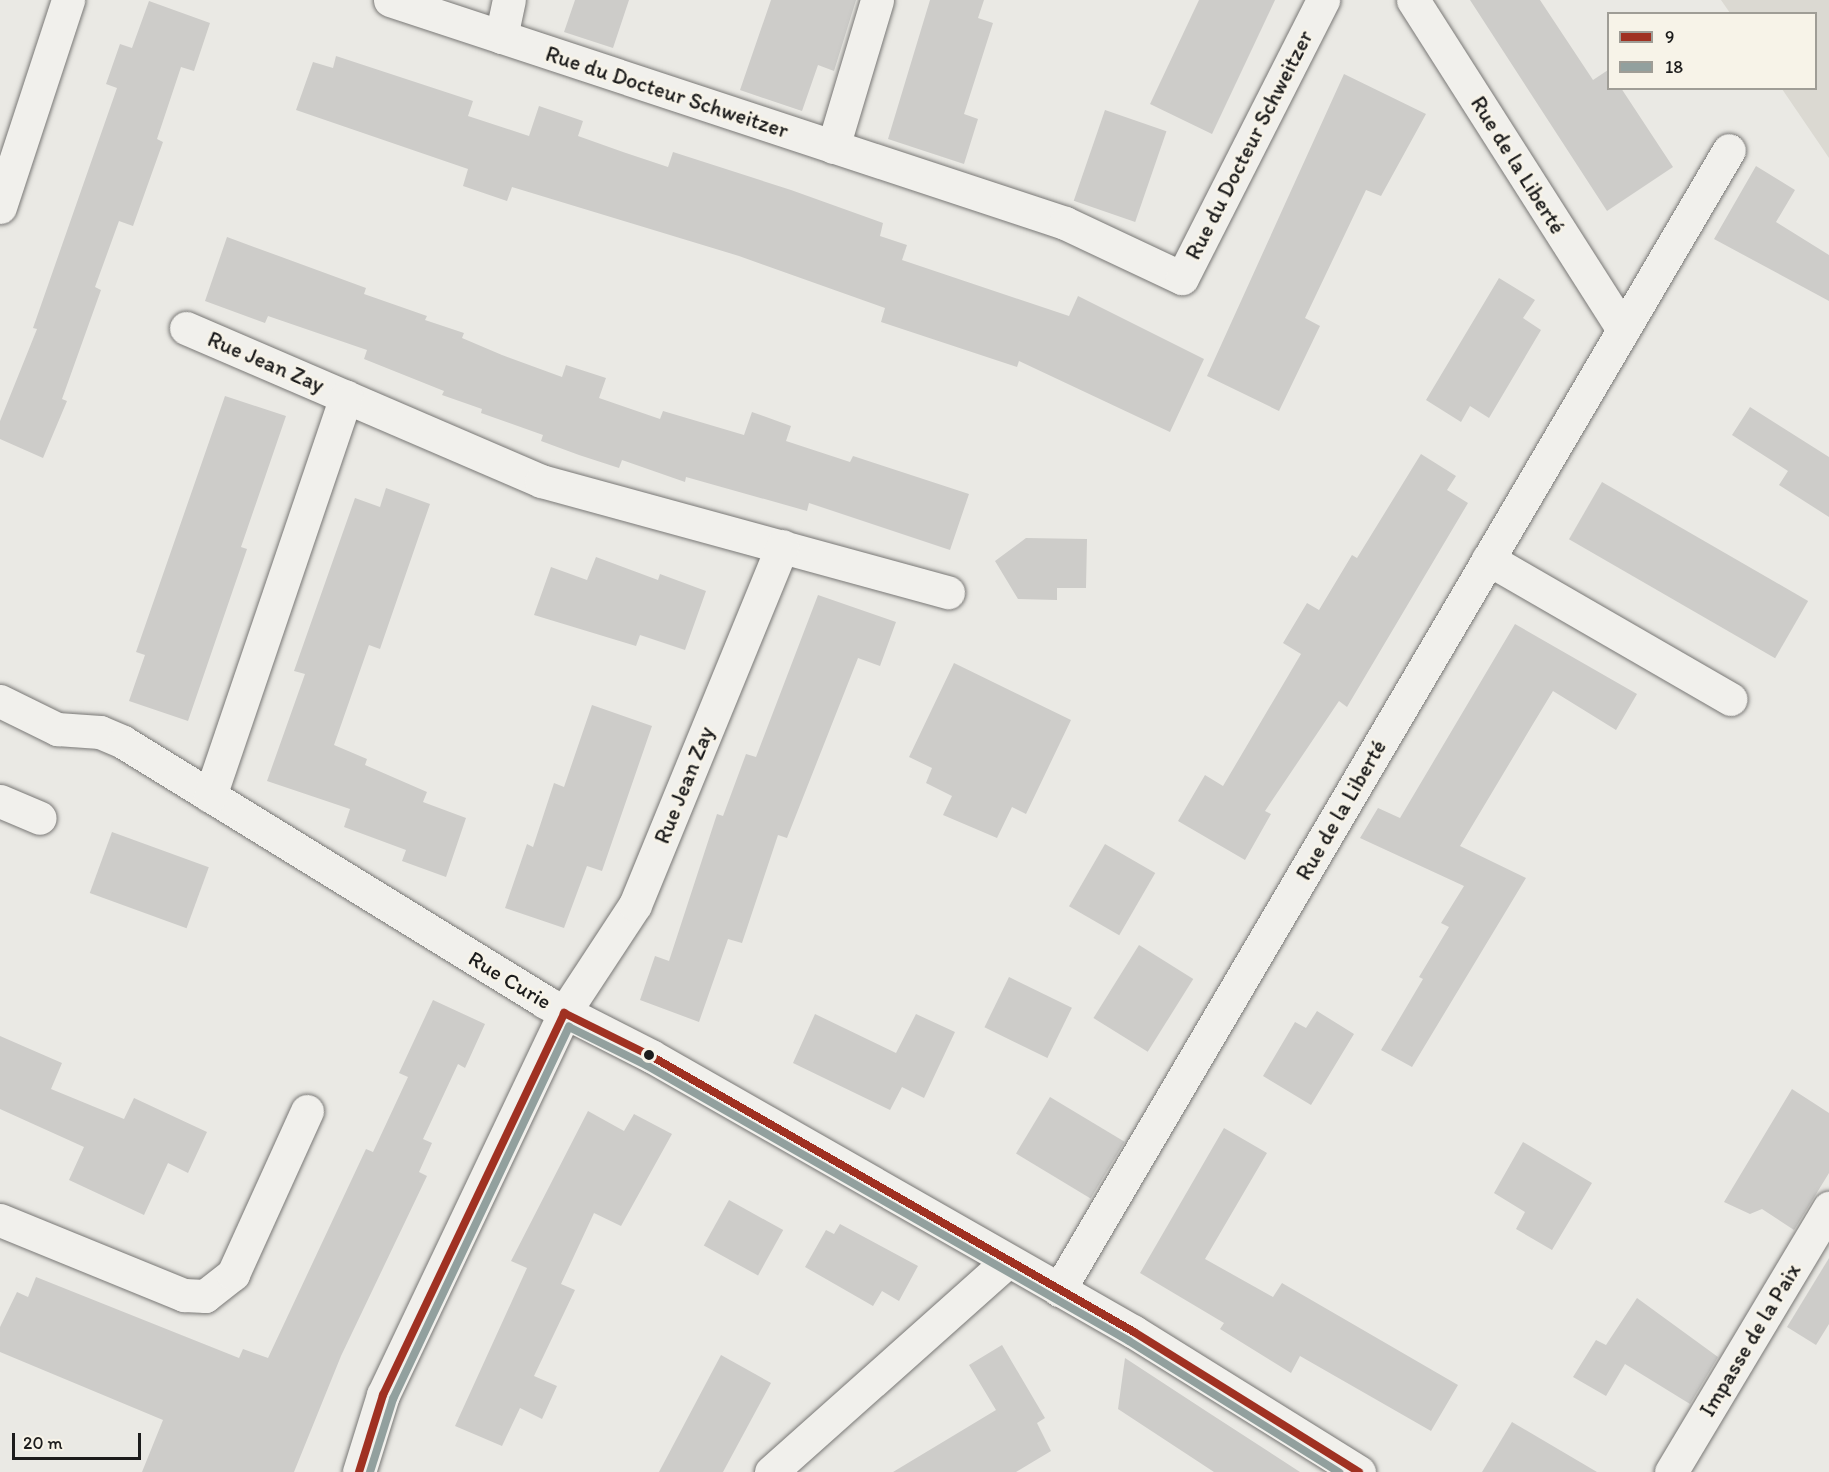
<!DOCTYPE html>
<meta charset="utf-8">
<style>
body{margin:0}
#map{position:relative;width:1829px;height:1472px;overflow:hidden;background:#eae9e4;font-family:Itim,sans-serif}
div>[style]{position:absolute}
.built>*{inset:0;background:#dbd9d2}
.building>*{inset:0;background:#cdccc9;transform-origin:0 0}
.roads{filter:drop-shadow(0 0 2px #797876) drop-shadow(0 0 2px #797876)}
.minor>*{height:33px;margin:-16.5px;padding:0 16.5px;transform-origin:16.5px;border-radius:16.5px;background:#f1f0ec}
.bus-1>*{height:8px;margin:-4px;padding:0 4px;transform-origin:4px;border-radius:4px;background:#a03122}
.bus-2>*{height:8px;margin:-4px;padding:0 4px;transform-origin:4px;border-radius:4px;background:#92a09e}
.dots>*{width:16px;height:16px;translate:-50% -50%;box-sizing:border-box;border:3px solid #f7f3e8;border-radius:50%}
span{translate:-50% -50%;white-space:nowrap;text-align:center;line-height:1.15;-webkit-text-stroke:5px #f7f3e8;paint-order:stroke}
.street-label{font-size:22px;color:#1c1c1c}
.legend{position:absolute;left:1607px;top:12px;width:210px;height:78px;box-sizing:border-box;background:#f7f3e8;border:2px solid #9f9d96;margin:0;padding:8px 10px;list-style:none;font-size:18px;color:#1c1c1c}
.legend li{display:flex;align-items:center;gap:12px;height:30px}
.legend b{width:30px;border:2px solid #9f9d96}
.scale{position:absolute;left:12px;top:1433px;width:129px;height:27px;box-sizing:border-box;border:3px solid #1c1c1c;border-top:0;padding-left:8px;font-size:18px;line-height:21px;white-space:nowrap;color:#1c1c1c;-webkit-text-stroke:4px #f7f3e8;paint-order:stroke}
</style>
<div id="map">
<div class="built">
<div style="clip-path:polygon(1721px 0,1829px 0,1829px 158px,1782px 89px,1816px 88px,1816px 14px,1730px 13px)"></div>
</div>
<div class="building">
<div style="clip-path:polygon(575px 0,629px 0,613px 48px,564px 32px)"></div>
<div style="clip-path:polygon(771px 0,856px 0,834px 71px,818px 65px,802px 111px,740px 90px)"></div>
<div style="clip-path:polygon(930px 0,984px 0,978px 18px,993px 23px,964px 114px,978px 119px,964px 164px,888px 139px)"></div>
<div style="clip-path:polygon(1199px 0,1275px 0,1212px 134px,1150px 104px)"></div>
<div style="clip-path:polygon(1470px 0,1540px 0,1593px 80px,1608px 70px,1608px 88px,1621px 88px,1673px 167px,1607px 211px)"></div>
<div style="clip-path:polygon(149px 1px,210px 23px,194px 71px,181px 67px,157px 139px,163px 142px,133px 226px,119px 221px,95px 287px,101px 290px,62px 399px,67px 401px,43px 458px,0 439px,0 421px,37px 329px,33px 328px,117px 88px,106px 84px,120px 44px,132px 48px)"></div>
<div style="clip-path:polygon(336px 56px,473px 101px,468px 116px,529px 136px,539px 106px,583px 121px,578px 136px,623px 152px,668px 167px,673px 152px,791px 190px,883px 223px,880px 236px,907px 245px,902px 260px,1069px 316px,1078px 296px,1204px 359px,1170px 432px,1019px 361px,1017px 367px,881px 322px,885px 308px,739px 256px,512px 187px,507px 201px,463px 186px,468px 169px,296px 110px,313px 62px,333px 68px)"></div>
<div style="clip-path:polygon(1344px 74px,1426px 114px,1381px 196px,1366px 190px,1305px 318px,1320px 326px,1279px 411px,1207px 376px)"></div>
<div style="left:1105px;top:110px;width:65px;height:96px;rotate:19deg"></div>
<div style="clip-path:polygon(1756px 166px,1795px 190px,1776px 222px,1829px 255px,1829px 301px,1714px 239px)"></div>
<div style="clip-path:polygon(227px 237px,366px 288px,364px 294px,427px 316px,425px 320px,464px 333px,462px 338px,502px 355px,562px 377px,566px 365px,606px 378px,599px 398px,660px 419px,663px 411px,744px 435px,752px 412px,791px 426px,786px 441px,850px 462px,853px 456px,969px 494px,950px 550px,809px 503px,807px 511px,686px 477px,685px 482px,622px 460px,619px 468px,579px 455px,541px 441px,543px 435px,481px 413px,482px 409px,442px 395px,444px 391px,364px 359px,367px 350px,268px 316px,265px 323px,205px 301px)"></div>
<div style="clip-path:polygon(1499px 278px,1535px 300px,1523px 318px,1541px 330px,1489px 418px,1470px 406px,1461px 422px,1426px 400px)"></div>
<div style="clip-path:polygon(225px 396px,286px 416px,241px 547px,247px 549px,188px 721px,129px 701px,145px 655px,136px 652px)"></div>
<div style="clip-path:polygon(1750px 407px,1829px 457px,1829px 517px,1779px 485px,1788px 471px,1732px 435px)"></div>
<div style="clip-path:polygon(1421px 454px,1456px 476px,1447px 490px,1468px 503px,1347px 707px,1339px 701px,1265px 811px,1271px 814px,1245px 860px,1178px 821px,1205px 775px,1223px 786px,1301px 654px,1283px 643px,1307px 603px,1319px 610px,1352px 555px,1357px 558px)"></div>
<div style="left:1602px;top:482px;width:238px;height:66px;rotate:30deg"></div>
<div style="clip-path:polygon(386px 488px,430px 504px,380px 649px,369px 645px,334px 745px,367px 759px,365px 765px,427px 792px,423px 802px,466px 818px,446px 877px,402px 861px,406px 850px,344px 827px,350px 809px,267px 781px,305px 674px,294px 671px,355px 498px,380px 507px)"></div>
<div style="clip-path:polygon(1026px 538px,1087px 539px,1086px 588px,1057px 588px,1057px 600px,1018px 599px,995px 561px)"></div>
<div style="clip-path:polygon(596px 557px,658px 580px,660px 574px,706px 591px,685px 650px,640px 635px,636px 646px,534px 615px,551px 567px,587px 580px)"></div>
<div style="clip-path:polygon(818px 595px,896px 622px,880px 666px,858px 658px,787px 838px,778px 835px,742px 943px,728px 939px,699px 1022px,640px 1000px,655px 956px,669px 961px,717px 814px,723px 816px,746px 754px,756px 757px)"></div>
<div style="clip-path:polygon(1515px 624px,1637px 694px,1616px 730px,1553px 691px,1533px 724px,1460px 846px,1526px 878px,1412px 1067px,1381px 1050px,1423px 979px,1419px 977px,1449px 927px,1441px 923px,1464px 886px,1360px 838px,1378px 808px,1400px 818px)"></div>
<div style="clip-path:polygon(954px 663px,1071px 720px,1026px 814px,1012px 807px,997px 838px,943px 815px,952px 796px,926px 783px,932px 768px,909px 757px)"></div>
<div style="clip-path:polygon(592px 705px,652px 726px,602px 871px,587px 866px,564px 928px,505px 908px,527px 844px,533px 847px,554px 783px,564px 787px)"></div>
<div style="left:112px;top:832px;width:103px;height:65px;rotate:20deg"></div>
<div style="left:1105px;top:844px;width:58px;height:72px;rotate:30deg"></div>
<div style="left:1139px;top:945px;width:64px;height:86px;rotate:32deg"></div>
<div style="left:1009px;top:977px;width:70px;height:56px;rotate:26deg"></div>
<div style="clip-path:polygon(433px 1000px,485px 1024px,465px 1068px,458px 1064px,423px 1139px,432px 1143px,419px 1172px,427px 1176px,341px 1356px,294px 1472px,142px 1472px,163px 1420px,0 1352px,0 1327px,17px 1292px,28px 1297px,36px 1277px,239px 1358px,243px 1349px,268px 1358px,366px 1149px,373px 1152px,408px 1077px,399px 1073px)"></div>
<div style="clip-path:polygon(1317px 1011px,1354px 1034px,1311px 1105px,1263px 1076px,1295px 1022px,1306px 1028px)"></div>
<div style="clip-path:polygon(815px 1014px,896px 1053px,916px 1014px,955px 1032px,924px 1098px,902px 1087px,890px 1110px,793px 1063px)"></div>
<div style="clip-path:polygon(0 1036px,62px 1063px,51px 1089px,124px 1119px,134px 1098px,207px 1132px,188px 1173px,168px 1163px,144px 1215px,69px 1180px,84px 1147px,0 1109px)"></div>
<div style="clip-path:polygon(1792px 1089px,1829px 1113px,1829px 1173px,1794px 1230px,1762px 1209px,1750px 1214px,1724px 1202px)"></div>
<div style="left:1050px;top:1097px;width:87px;height:66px;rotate:31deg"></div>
<div style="clip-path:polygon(588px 1111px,624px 1131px,634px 1114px,672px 1134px,621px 1226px,594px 1213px,561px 1284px,575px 1290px,534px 1376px,557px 1386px,542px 1419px,520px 1408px,502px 1446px,455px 1426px,527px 1268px,511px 1261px)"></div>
<div style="clip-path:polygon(1224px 1128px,1267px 1153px,1205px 1259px,1273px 1297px,1282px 1283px,1458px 1385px,1431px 1431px,1300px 1356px,1291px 1373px,1220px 1329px,1224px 1323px,1140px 1273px)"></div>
<div style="clip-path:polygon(1523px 1142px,1592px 1183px,1552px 1250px,1516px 1229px,1525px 1212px,1494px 1193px)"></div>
<div style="left:729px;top:1200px;width:62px;height:52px;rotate:29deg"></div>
<div style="clip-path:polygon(840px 1224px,918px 1266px,899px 1301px,882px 1291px,873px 1306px,805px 1267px,826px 1230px,834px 1234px)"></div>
<div style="clip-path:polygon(1829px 1258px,1829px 1324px,1816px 1345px,1787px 1327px)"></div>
<div style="clip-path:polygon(1637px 1298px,1718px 1357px,1690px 1404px,1625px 1364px,1606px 1396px,1573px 1377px,1596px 1340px,1606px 1345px)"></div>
<div style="clip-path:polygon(1002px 1345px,1045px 1418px,1037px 1423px,1051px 1451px,1016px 1472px,893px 1472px,996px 1410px,969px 1365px)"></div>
<div style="clip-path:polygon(721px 1355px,771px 1383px,723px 1472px,659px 1472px)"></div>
<div style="clip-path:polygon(1125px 1358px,1206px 1411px,1300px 1472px,1214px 1472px,1118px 1409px)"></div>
<div style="clip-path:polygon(1512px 1422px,1597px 1472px,1482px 1472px)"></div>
</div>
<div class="roads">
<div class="minor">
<div style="left:390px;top:0;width:711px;rotate:18.28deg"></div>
<div style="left:1065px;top:223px;width:129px;rotate:25.2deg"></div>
<div style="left:1182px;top:278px;width:312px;rotate:-63.1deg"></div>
<div style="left:1413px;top:0;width:391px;rotate:57.5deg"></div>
<div style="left:501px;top:37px;width:38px;rotate:-78deg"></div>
<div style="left:833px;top:147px;width:153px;rotate:-73.3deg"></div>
<div style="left:0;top:207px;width:218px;rotate:-71.8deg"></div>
<div style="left:186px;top:328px;width:387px;rotate:23.3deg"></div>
<div style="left:541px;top:481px;width:422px;rotate:15.3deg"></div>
<div style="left:1488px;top:559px;width:280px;rotate:30deg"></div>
<div style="left:0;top:701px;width:64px;rotate:26.2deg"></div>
<div style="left:57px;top:729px;width:43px;rotate:4deg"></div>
<div style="left:100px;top:732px;width:25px;rotate:23deg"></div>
<div style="left:123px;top:742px;width:496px;rotate:31.6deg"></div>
<div style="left:545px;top:1002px;width:119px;rotate:27deg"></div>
<div style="left:651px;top:1056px;width:556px;rotate:29.74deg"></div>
<div style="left:1134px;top:1332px;width:265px;rotate:31.9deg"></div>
<div style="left:210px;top:796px;width:422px;rotate:-71.2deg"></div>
<div style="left:0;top:801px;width:43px;rotate:23deg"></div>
<div style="left:0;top:1220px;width:199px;rotate:22.2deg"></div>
<div style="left:184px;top:1295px;width:21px;rotate:3deg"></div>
<div style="left:205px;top:1296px;width:36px;rotate:-38deg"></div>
<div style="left:233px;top:1274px;width:179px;rotate:-65.6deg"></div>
<div style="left:1059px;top:1290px;width:1322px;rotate:-59.56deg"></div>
<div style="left:359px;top:1472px;width:81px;rotate:-72.7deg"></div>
<div style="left:383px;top:1395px;width:423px;rotate:-64.6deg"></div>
<div style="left:564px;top:1013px;width:129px;rotate:-56.7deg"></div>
<div style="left:635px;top:905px;width:388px;rotate:-67.7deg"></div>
<div style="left:771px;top:1472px;width:317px;rotate:-41.7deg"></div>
<div style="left:1671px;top:1472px;width:308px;rotate:-59.1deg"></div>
</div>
</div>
<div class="bus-1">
<div style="left:359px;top:1472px;width:81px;rotate:-72.7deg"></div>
<div style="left:383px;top:1395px;width:423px;rotate:-64.6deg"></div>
<div style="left:564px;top:1013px;width:97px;rotate:26.3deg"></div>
<div style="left:651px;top:1056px;width:556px;rotate:29.74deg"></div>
<div style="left:1134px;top:1332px;width:265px;rotate:31.9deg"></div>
</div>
<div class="bus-2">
<div style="left:370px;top:1472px;width:77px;rotate:-72.5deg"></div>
<div style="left:393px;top:1399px;width:412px;rotate:-64.7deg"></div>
<div style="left:569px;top:1027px;width:86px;rotate:26.3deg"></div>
<div style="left:646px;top:1065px;width:556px;rotate:29.74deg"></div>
<div style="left:1129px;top:1341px;width:248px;rotate:32deg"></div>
</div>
<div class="dots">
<div style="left:649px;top:1055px;background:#1c1c1c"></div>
</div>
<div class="street-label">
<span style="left:667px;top:92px;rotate:18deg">Rue du Docteur Schweitzer</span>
<span style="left:1249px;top:145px;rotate:-63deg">Rue du Docteur Schweitzer</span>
<span style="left:1518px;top:165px;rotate:58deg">Rue de la Liberté</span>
<span style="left:266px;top:362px;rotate:23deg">Rue Jean Zay</span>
<span style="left:684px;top:785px;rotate:-68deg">Rue Jean Zay</span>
<span style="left:1341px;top:810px;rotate:-60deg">Rue de la Liberté</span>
<span style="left:510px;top:980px;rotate:31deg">Rue Curie</span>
<span style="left:1750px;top:1340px;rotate:-59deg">Impasse de la Paix</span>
</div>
<ul class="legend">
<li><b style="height:8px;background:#a03122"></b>9</li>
<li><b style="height:8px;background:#92a09e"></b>18</li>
</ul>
<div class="scale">20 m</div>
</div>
